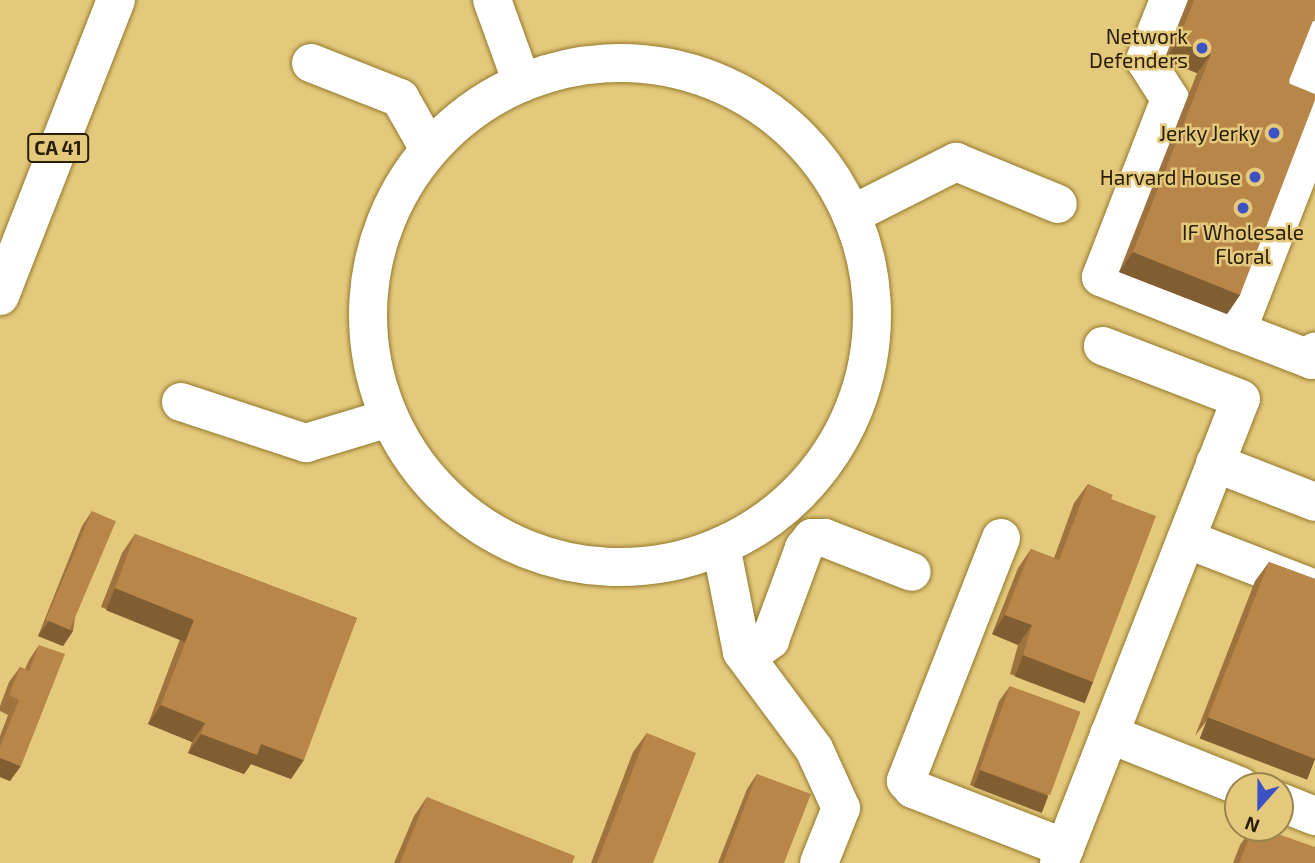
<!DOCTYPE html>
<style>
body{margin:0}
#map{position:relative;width:1315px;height:863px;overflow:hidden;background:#e4c97d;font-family:"Exo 2",sans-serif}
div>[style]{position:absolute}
.roads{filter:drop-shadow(0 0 2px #93792b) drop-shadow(0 0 2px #93792b)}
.minor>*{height:38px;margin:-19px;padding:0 19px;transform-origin:19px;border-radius:19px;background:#fff}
.minor>.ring{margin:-19px;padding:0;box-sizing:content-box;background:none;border:38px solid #fff;border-radius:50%}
.highway>*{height:38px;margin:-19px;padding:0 19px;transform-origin:19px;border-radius:19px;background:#fff}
.wall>*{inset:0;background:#9e733e}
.shaded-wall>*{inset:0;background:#815e32;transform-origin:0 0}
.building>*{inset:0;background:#b88648;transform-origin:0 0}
.dots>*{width:19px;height:19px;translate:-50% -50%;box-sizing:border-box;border:4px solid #e4c97d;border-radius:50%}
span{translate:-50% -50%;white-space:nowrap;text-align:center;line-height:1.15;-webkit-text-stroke:5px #e4c97d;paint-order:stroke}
.shield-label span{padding:2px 5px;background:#e4c97d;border:2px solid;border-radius:5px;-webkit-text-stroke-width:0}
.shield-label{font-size:19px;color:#291f00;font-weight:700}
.poi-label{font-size:21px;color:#291f00}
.right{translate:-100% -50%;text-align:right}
.north{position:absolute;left:1224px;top:772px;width:70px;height:70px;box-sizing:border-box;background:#e4c97d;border:2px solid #99854b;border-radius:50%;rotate:201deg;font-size:19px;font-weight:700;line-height:28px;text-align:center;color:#291f00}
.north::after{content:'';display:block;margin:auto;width:24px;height:32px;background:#3c51c4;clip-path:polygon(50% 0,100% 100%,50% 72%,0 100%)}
</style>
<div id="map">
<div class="roads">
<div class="minor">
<div style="left:492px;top:0;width:88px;rotate:70.1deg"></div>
<div style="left:1169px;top:0;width:65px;rotate:111.8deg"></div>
<div style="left:1145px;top:60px;width:46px;rotate:57.3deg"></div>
<div style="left:1170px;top:99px;width:191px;rotate:111.2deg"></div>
<div style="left:1101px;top:277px;width:146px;rotate:21.7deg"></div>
<div style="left:1315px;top:40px;width:26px;rotate:111deg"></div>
<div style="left:1306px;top:64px;width:62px;rotate:81.6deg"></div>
<div style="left:311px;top:63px;width:96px;rotate:21.5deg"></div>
<div style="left:400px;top:98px;width:59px;rotate:60.4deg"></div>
<div class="ring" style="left:368px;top:63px;width:466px;height:466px"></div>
<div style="left:1315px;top:130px;width:216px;rotate:111.2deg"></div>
<div style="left:1237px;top:331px;width:80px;rotate:21.1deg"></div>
<div style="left:1312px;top:360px;width:9px;rotate:-69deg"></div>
<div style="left:851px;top:215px;width:118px;rotate:-26.8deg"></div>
<div style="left:956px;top:162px;width:110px;rotate:22.4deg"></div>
<div style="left:181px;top:402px;width:132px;rotate:18.2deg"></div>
<div style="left:306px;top:443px;width:87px;rotate:-16.8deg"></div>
<div style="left:1215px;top:463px;width:107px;rotate:21.3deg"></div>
<div style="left:1001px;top:538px;width:261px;rotate:111.4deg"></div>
<div style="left:906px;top:781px;width:11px;rotate:49deg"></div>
<div style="left:913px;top:789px;width:163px;rotate:21.2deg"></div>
<div style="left:1186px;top:539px;width:138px;rotate:21.2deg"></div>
<div style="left:721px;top:546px;width:108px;rotate:78.8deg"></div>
<div style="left:742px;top:652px;width:121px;rotate:53.4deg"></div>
<div style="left:814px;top:749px;width:65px;rotate:65.4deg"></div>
<div style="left:841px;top:808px;width:59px;rotate:111.8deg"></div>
<div style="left:747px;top:657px;width:29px;rotate:-36deg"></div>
<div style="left:770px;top:640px;width:98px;rotate:-69.7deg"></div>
<div style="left:804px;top:548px;width:13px;rotate:-51deg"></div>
<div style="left:812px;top:538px;width:13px"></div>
<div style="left:825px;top:538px;width:93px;rotate:21.3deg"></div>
<div style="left:1109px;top:734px;width:141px;rotate:21.7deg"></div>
<div style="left:1280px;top:802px;width:38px;rotate:22deg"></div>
<div style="left:1059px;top:863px;width:498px;rotate:-68.6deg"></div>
<div style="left:1241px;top:399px;width:148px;rotate:-159deg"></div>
</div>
<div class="highway">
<div style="left:0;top:296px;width:318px;rotate:-68.6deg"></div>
</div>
</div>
<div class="wall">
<div style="clip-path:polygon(1188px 0,1315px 0,1288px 83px,1240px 295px,1227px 314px,1119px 272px,1197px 73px,1164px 60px)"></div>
<div style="clip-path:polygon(1088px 484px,1111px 499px,1093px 682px,1080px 701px,1010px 674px,1018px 645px,992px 634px,1018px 568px,1031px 549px,1054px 558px,1074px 503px)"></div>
<div style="clip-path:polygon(92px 511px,73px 631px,63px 646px,38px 636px,82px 526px)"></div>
<div style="clip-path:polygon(135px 534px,357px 618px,291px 779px,251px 764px,244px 774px,188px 753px,192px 742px,148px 724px,180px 639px,101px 607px,122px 553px)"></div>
<div style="clip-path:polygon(1269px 562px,1315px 579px,1195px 736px,1255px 581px)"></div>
<div style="clip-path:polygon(39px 645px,10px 781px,0 777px,0 736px,8px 715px,0 711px,0 706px,9px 682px,20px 667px,25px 669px,29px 660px)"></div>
<div style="clip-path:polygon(1010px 686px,1048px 796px,1037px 811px,970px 785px,999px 701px)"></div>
<div style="clip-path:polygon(647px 733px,653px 863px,591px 863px,633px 752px)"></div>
<div style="clip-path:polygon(757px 774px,784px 863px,718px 863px,747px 789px)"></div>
<div style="clip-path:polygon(427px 797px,572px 863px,394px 863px,414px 816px)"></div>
<div style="clip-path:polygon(1252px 828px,1261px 828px,1315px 863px,1233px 863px,1240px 845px)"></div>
</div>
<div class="shaded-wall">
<div style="clip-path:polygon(1178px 41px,1211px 54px,1197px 73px,1164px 60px)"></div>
<div style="clip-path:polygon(1133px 252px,1240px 295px,1227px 314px,1119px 272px)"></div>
<div style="left:115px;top:588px;width:85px;height:24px;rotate:22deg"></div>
<div style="clip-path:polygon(1005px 615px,1032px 625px,1018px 645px,992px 634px)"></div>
<div style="clip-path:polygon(49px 621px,73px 631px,63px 646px,38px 636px)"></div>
<div style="left:1023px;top:655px;width:75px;height:23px;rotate:21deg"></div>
<div style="clip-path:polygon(161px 705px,205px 723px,192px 742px,148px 724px)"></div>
<div style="left:1208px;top:717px;width:115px;height:23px;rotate:21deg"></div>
<div style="clip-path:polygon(201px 734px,261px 744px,304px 760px,291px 779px,251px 764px,244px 774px,188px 753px)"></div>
<div style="clip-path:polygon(0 758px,21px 766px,10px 781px,0 777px)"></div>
<div style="left:980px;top:770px;width:73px;height:18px;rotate:21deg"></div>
</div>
<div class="building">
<div style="clip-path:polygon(1194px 0,1315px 0,1315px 16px,1288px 83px,1315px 94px,1315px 100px,1240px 295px,1133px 252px,1211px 54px,1178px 41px)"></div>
<div style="clip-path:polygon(1088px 484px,1113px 495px,1111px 499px,1156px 516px,1093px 682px,1023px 655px,1032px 625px,1005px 615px,1031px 549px,1059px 560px)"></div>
<div style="left:92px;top:511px;width:26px;height:118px;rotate:23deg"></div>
<div style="clip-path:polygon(135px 534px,357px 618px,304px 760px,261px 744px,257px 755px,201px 734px,205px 723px,161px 705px,194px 620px,115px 588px)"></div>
<div style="clip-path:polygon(1269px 562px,1315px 579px,1315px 759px,1208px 717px)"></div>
<div style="clip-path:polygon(39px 645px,65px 654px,21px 766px,0 758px,0 747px,19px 700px,9px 695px,20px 667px,29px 671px)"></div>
<div style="left:1010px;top:686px;width:75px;height:89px;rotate:20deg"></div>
<div style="clip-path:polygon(647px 733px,696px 753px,653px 863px,597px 863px)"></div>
<div style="clip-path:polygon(757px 774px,811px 794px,784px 863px,723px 863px)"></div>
<div style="clip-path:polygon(427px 797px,575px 856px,572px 863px,400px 863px)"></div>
<div style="clip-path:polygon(1253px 828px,1261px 828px,1315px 847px,1315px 863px,1239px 863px)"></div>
</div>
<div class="dots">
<div style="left:1202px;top:48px;background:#3c51c4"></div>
<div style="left:1274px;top:133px;background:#3c51c4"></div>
<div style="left:1255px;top:177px;background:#3c51c4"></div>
<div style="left:1243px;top:208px;background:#3c51c4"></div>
</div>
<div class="shield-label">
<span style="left:58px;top:148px">CA 41</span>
</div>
<div class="poi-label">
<span class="right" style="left:1188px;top:48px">Network<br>Defenders</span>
<span class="right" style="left:1260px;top:133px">Jerky Jerky</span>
<span class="right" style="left:1241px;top:177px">Harvard House</span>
<span style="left:1243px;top:244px">IF Wholesale<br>Floral</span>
</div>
<div class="north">N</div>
</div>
